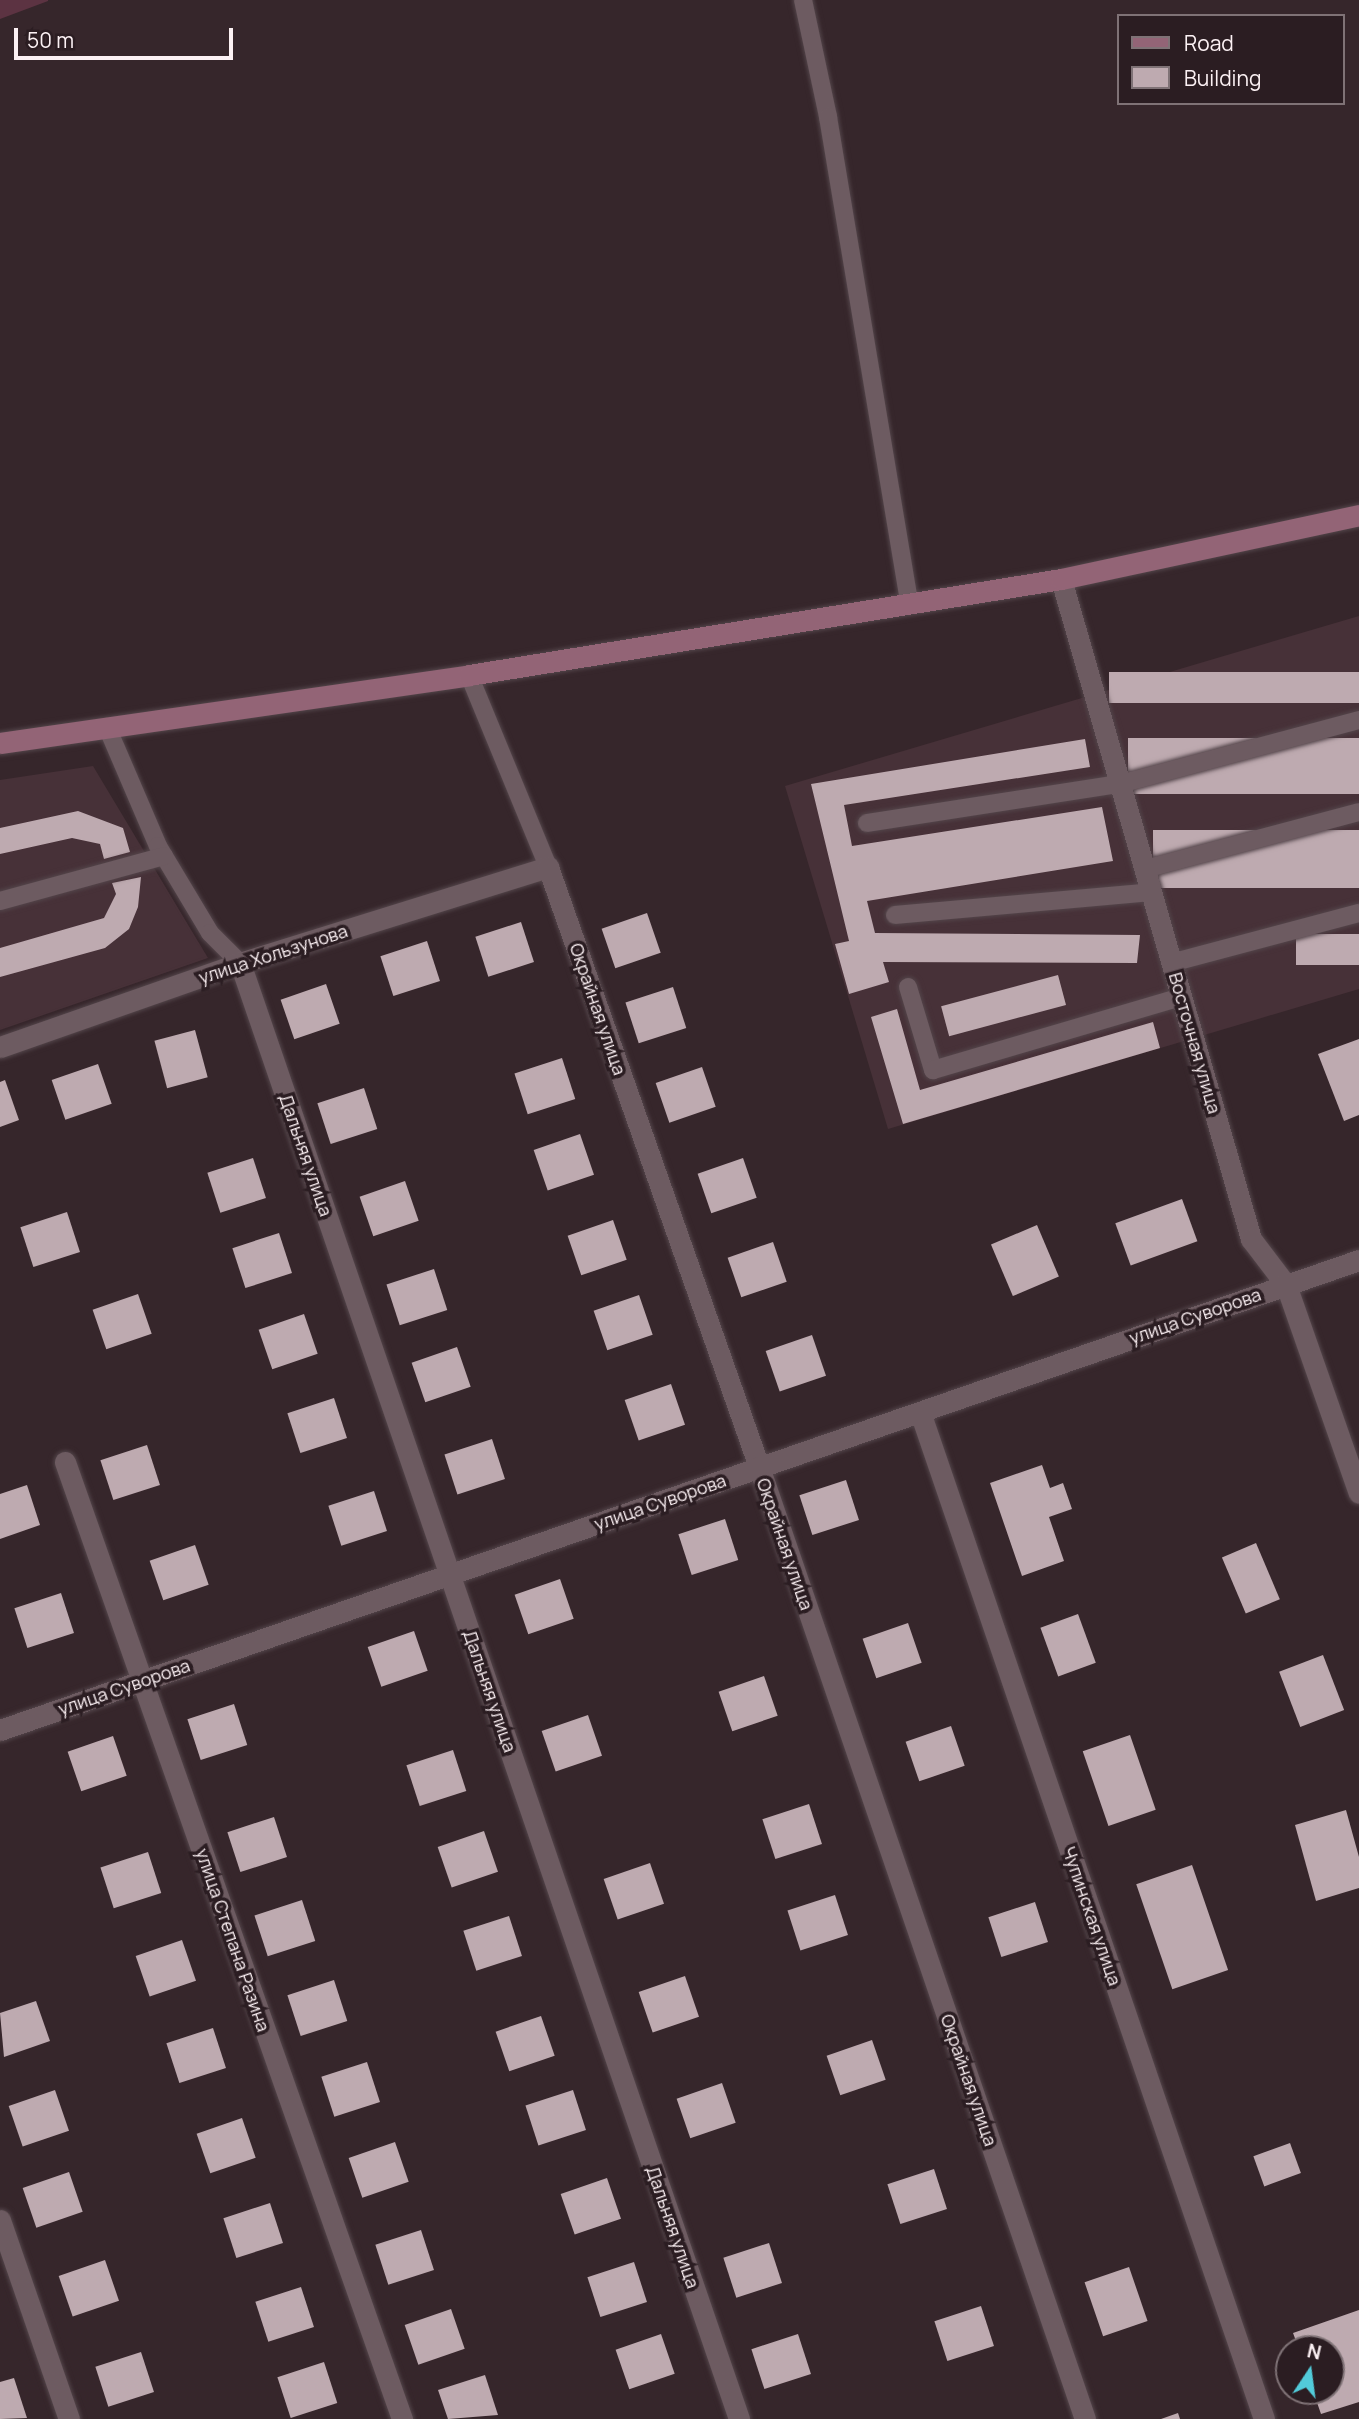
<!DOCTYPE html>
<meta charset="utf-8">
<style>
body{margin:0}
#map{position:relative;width:1359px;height:2419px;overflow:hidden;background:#36262b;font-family:Manrope,sans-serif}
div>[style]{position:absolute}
.built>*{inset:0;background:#473138}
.green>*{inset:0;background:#5c3342}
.building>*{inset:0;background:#beaab0;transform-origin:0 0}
.roads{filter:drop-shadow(0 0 2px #53454a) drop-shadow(0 0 2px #53454a)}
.lane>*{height:18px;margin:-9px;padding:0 9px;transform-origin:9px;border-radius:9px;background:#6d5b61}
.street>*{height:21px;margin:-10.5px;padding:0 10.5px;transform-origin:10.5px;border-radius:10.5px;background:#6d5b61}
.secondary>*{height:21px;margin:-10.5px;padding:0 10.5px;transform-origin:10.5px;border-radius:10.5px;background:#936476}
span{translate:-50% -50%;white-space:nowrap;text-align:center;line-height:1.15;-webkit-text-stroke:7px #2b1d22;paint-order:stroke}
.street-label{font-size:18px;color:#fcf1f4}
.legend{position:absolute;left:1117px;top:14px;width:228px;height:91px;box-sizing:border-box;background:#2b1d22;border:2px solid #7f7276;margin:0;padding:9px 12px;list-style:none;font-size:21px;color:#fcf1f4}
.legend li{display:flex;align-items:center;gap:14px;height:35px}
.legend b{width:35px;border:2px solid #7f7276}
.north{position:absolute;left:1275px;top:2335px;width:70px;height:70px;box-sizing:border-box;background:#2b1d22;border:2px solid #7f7276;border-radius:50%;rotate:13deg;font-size:19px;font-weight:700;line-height:28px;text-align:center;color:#fcf1f4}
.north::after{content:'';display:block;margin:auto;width:24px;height:32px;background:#52cbda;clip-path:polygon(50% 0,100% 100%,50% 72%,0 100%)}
.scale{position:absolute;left:14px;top:28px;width:219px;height:32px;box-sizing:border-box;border:4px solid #fcf1f4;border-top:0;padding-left:9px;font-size:21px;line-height:24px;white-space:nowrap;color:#fcf1f4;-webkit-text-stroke:5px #2b1d22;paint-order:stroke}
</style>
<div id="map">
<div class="built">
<div style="clip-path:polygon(1359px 616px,1359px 989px,888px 1129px,785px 786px)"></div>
<div style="clip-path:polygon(93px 766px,208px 958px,0 1030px,0 780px)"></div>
</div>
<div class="green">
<div style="clip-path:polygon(0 0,48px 0,48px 1px,0 19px)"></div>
</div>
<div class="building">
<div style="left:1359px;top:672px;width:31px;height:250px;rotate:90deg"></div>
<div style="left:1359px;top:738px;width:56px;height:231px;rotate:90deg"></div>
<div style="clip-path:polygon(1085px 739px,1090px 767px,844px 805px,852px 846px,1102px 807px,1113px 861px,867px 901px,875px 933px,1140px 935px,1137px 963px,883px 962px,889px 982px,849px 994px,835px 944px,849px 941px,811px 784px)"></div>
<div style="clip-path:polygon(78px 811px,123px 828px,130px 852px,104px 859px,100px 844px,72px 838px,0 854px,0 828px)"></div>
<div style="left:1359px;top:830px;width:58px;height:206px;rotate:90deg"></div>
<div style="clip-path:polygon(141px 877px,138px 907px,129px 929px,105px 948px,0 977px,0 948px,104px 918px,116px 894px,112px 883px)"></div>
<div style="left:647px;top:913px;width:42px;height:48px;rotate:71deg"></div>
<div style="left:521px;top:922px;width:42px;height:48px;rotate:72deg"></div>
<div style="left:1359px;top:934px;width:31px;height:63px;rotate:90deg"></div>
<div style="left:427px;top:941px;width:42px;height:49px;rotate:72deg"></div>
<div style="left:1058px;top:975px;width:31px;height:121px;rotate:75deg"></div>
<div style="left:326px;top:984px;width:42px;height:48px;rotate:71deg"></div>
<div style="left:673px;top:987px;width:43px;height:50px;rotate:72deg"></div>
<div style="clip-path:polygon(897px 1009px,920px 1090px,1153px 1022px,1160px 1048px,903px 1124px,871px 1017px)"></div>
<div style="left:195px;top:1030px;width:49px;height:42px;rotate:75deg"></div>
<div style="clip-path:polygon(1359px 1039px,1359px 1115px,1344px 1121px,1318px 1054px)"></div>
<div style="left:562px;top:1058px;width:43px;height:50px;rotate:72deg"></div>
<div style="left:98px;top:1064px;width:42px;height:49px;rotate:71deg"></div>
<div style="left:702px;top:1067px;width:42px;height:49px;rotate:71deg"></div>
<div style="clip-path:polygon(5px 1080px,19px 1120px,0 1127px,0 1082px)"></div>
<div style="left:364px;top:1088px;width:43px;height:49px;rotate:72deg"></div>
<div style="left:580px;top:1134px;width:43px;height:49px;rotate:71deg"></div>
<div style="left:253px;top:1158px;width:42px;height:48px;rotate:72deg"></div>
<div style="left:743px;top:1158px;width:42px;height:48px;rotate:71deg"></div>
<div style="left:405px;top:1181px;width:42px;height:48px;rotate:71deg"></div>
<div style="left:1182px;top:1199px;width:45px;height:71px;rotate:70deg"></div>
<div style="left:67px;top:1212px;width:42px;height:49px;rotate:72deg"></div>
<div style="left:613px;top:1220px;width:42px;height:48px;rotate:71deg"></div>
<div style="left:1037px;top:1225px;width:56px;height:50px;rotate:67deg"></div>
<div style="left:279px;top:1233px;width:42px;height:49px;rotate:72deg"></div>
<div style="left:773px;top:1242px;width:42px;height:48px;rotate:71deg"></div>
<div style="left:434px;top:1269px;width:43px;height:50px;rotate:72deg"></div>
<div style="left:138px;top:1294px;width:42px;height:48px;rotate:71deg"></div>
<div style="left:639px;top:1295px;width:42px;height:48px;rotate:71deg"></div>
<div style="left:304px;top:1314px;width:42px;height:48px;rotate:71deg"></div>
<div style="left:812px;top:1335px;width:43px;height:49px;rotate:71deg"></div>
<div style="left:457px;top:1347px;width:42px;height:48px;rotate:71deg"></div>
<div style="left:671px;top:1384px;width:43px;height:49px;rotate:71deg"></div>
<div style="left:334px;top:1398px;width:42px;height:49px;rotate:72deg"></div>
<div style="left:492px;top:1439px;width:42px;height:50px;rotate:72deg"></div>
<div style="left:147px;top:1445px;width:42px;height:49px;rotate:72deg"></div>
<div style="clip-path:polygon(1042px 1465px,1050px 1488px,1063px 1483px,1072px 1509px,1049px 1517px,1064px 1561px,1022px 1576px,990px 1483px)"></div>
<div style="left:846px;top:1480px;width:42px;height:49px;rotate:72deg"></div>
<div style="clip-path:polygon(27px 1485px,40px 1525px,0 1539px,0 1494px)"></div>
<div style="left:374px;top:1491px;width:42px;height:48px;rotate:72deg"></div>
<div style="left:725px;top:1519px;width:43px;height:49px;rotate:72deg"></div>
<div style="left:1256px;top:1543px;width:61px;height:37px;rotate:67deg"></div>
<div style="left:195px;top:1545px;width:42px;height:48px;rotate:71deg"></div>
<div style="left:560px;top:1579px;width:42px;height:48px;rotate:71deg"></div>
<div style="left:61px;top:1593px;width:42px;height:49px;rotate:72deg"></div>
<div style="left:1078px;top:1614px;width:52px;height:40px;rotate:70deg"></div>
<div style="left:908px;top:1623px;width:42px;height:48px;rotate:71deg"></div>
<div style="left:414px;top:1631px;width:42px;height:49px;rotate:71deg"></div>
<div style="left:1323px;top:1655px;width:59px;height:47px;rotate:69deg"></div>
<div style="left:764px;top:1676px;width:42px;height:48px;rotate:71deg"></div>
<div style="left:234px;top:1704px;width:43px;height:49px;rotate:72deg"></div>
<div style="left:588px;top:1715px;width:43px;height:49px;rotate:71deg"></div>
<div style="left:951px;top:1726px;width:42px;height:48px;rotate:71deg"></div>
<div style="left:1130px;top:1735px;width:79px;height:50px;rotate:71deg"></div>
<div style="left:113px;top:1736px;width:42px;height:48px;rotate:71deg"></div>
<div style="left:453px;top:1750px;width:43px;height:49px;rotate:72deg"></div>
<div style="left:809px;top:1804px;width:42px;height:49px;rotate:72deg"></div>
<div style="clip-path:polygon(1346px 1810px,1359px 1857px,1359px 1888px,1316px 1901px,1295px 1825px)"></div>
<div style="left:274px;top:1817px;width:42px;height:49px;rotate:72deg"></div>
<div style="left:484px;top:1831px;width:43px;height:49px;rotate:71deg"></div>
<div style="left:148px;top:1852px;width:43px;height:50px;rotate:72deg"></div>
<div style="left:650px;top:1863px;width:43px;height:49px;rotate:71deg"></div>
<div style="left:1192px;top:1865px;width:111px;height:59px;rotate:71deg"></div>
<div style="left:835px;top:1895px;width:42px;height:50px;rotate:72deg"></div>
<div style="left:302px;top:1900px;width:43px;height:50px;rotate:72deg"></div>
<div style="left:1035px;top:1902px;width:42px;height:49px;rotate:72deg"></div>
<div style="left:509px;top:1916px;width:42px;height:48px;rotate:72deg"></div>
<div style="left:182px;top:1940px;width:43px;height:49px;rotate:71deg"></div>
<div style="left:685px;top:1976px;width:43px;height:49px;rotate:71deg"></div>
<div style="left:334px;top:1980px;width:43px;height:49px;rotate:72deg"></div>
<div style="clip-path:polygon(36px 2001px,50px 2041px,4px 2057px,0 2013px)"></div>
<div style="left:541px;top:2016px;width:42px;height:48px;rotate:71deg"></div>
<div style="left:213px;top:2028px;width:42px;height:49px;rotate:72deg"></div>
<div style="left:872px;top:2040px;width:42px;height:48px;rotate:71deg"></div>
<div style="left:367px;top:2062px;width:42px;height:48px;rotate:72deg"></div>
<div style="left:722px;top:2083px;width:42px;height:48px;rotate:71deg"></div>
<div style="left:55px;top:2090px;width:43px;height:49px;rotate:71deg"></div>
<div style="left:573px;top:2090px;width:42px;height:50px;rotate:72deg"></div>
<div style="left:242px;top:2118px;width:42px;height:48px;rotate:71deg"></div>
<div style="left:395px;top:2142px;width:42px;height:49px;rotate:71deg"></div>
<div style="left:1290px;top:2143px;width:32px;height:39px;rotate:70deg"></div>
<div style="left:934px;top:2169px;width:42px;height:49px;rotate:72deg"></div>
<div style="left:69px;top:2172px;width:42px;height:49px;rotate:71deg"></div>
<div style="left:607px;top:2178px;width:43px;height:49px;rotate:71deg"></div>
<div style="left:270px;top:2203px;width:42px;height:49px;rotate:72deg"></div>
<div style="left:421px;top:2230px;width:42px;height:48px;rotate:72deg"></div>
<div style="left:769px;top:2243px;width:42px;height:48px;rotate:72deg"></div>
<div style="left:105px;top:2260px;width:43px;height:49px;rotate:71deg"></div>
<div style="left:634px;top:2262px;width:42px;height:49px;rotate:72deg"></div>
<div style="left:1129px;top:2267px;width:57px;height:47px;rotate:71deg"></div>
<div style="left:301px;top:2287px;width:42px;height:48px;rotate:72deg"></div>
<div style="left:981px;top:2306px;width:42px;height:49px;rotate:72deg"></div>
<div style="left:451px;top:2309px;width:42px;height:49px;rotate:71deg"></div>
<div style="clip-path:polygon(1359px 2310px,1359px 2402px,1321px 2414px,1313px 2391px,1331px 2391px,1331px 2349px,1299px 2349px,1293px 2333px)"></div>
<div style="left:661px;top:2334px;width:42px;height:48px;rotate:71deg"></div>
<div style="left:798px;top:2334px;width:42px;height:49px;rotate:72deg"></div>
<div style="left:141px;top:2352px;width:42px;height:48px;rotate:72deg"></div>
<div style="left:324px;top:2362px;width:43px;height:49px;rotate:72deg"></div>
<div style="clip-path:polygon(485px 2375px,498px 2415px,448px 2419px,438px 2390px)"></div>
<div style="clip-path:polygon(14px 2378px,27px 2418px,0 2419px,0 2382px)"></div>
<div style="clip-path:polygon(1178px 2413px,1180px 2419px,1161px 2419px)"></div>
</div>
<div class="roads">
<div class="lane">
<div style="left:803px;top:0;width:120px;rotate:77.9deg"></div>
<div style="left:828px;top:117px;width:493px;rotate:80.5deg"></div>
<div style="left:469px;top:675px;width:208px;rotate:67.6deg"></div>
<div style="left:107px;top:727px;width:129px;rotate:66.8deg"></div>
<div style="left:158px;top:846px;width:101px;rotate:59.1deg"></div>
<div style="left:210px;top:933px;width:42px;rotate:45deg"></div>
<div style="left:867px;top:823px;width:256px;rotate:-8.8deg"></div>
<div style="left:1120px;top:784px;width:247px;rotate:-15deg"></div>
<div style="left:1145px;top:869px;width:221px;rotate:-14.9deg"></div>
<div style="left:0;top:901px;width:170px;rotate:-15.3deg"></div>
<div style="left:895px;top:915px;width:257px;rotate:-5.1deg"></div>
<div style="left:1171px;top:963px;width:195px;rotate:-14.9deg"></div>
<div style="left:908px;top:987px;width:87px;rotate:73.2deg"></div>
<div style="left:933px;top:1070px;width:259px;rotate:-16.4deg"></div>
</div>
<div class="street">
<div style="left:1061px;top:579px;width:687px;rotate:73.94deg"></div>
<div style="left:1251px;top:1239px;width:58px;rotate:52.7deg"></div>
<div style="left:1286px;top:1285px;width:220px;rotate:70.7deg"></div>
<div style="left:240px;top:963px;width:1539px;rotate:71.08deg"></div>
<div style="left:0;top:1047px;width:254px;rotate:-19.3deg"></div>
<div style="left:240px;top:963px;width:323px;rotate:-17.3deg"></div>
<div style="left:548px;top:867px;width:636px;rotate:70.62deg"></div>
<div style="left:759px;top:1467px;width:1006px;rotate:71.1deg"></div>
<div style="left:920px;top:1412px;width:1064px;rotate:71.14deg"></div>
<div style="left:65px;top:1462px;width:1015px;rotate:70.6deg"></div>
<div style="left:0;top:1730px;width:1438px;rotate:-19.08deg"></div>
<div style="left:0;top:2220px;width:211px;rotate:70.9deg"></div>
</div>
<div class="secondary">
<div style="left:0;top:743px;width:474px;rotate:-8.2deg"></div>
<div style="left:469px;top:675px;width:600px;rotate:-9.21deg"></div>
<div style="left:1061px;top:579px;width:305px;rotate:-12.1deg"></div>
</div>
</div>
<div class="street-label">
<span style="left:273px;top:954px;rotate:-18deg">улица Хользунова</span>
<span style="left:598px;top:1009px;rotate:71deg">Окрайная улица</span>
<span style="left:1195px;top:1043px;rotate:74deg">Восточная улица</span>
<span style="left:306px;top:1155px;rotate:71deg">Дальняя улица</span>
<span style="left:1195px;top:1316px;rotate:-19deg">улица Суворова</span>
<span style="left:660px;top:1502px;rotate:-19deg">улица Суворова</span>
<span style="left:785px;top:1544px;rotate:71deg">Окрайная улица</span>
<span style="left:124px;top:1687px;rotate:-19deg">улица Суворова</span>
<span style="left:490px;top:1691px;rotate:71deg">Дальняя улица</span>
<span style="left:1092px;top:1916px;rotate:71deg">Чупинская улица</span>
<span style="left:233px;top:1940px;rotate:71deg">улица Степана Разина</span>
<span style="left:969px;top:2080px;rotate:71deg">Окрайная улица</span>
<span style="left:673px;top:2227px;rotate:71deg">Дальняя улица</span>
</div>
<ul class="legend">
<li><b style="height:9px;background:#936476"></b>Road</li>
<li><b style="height:19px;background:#beaab0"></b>Building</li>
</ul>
<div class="north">N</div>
<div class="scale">50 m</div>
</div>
